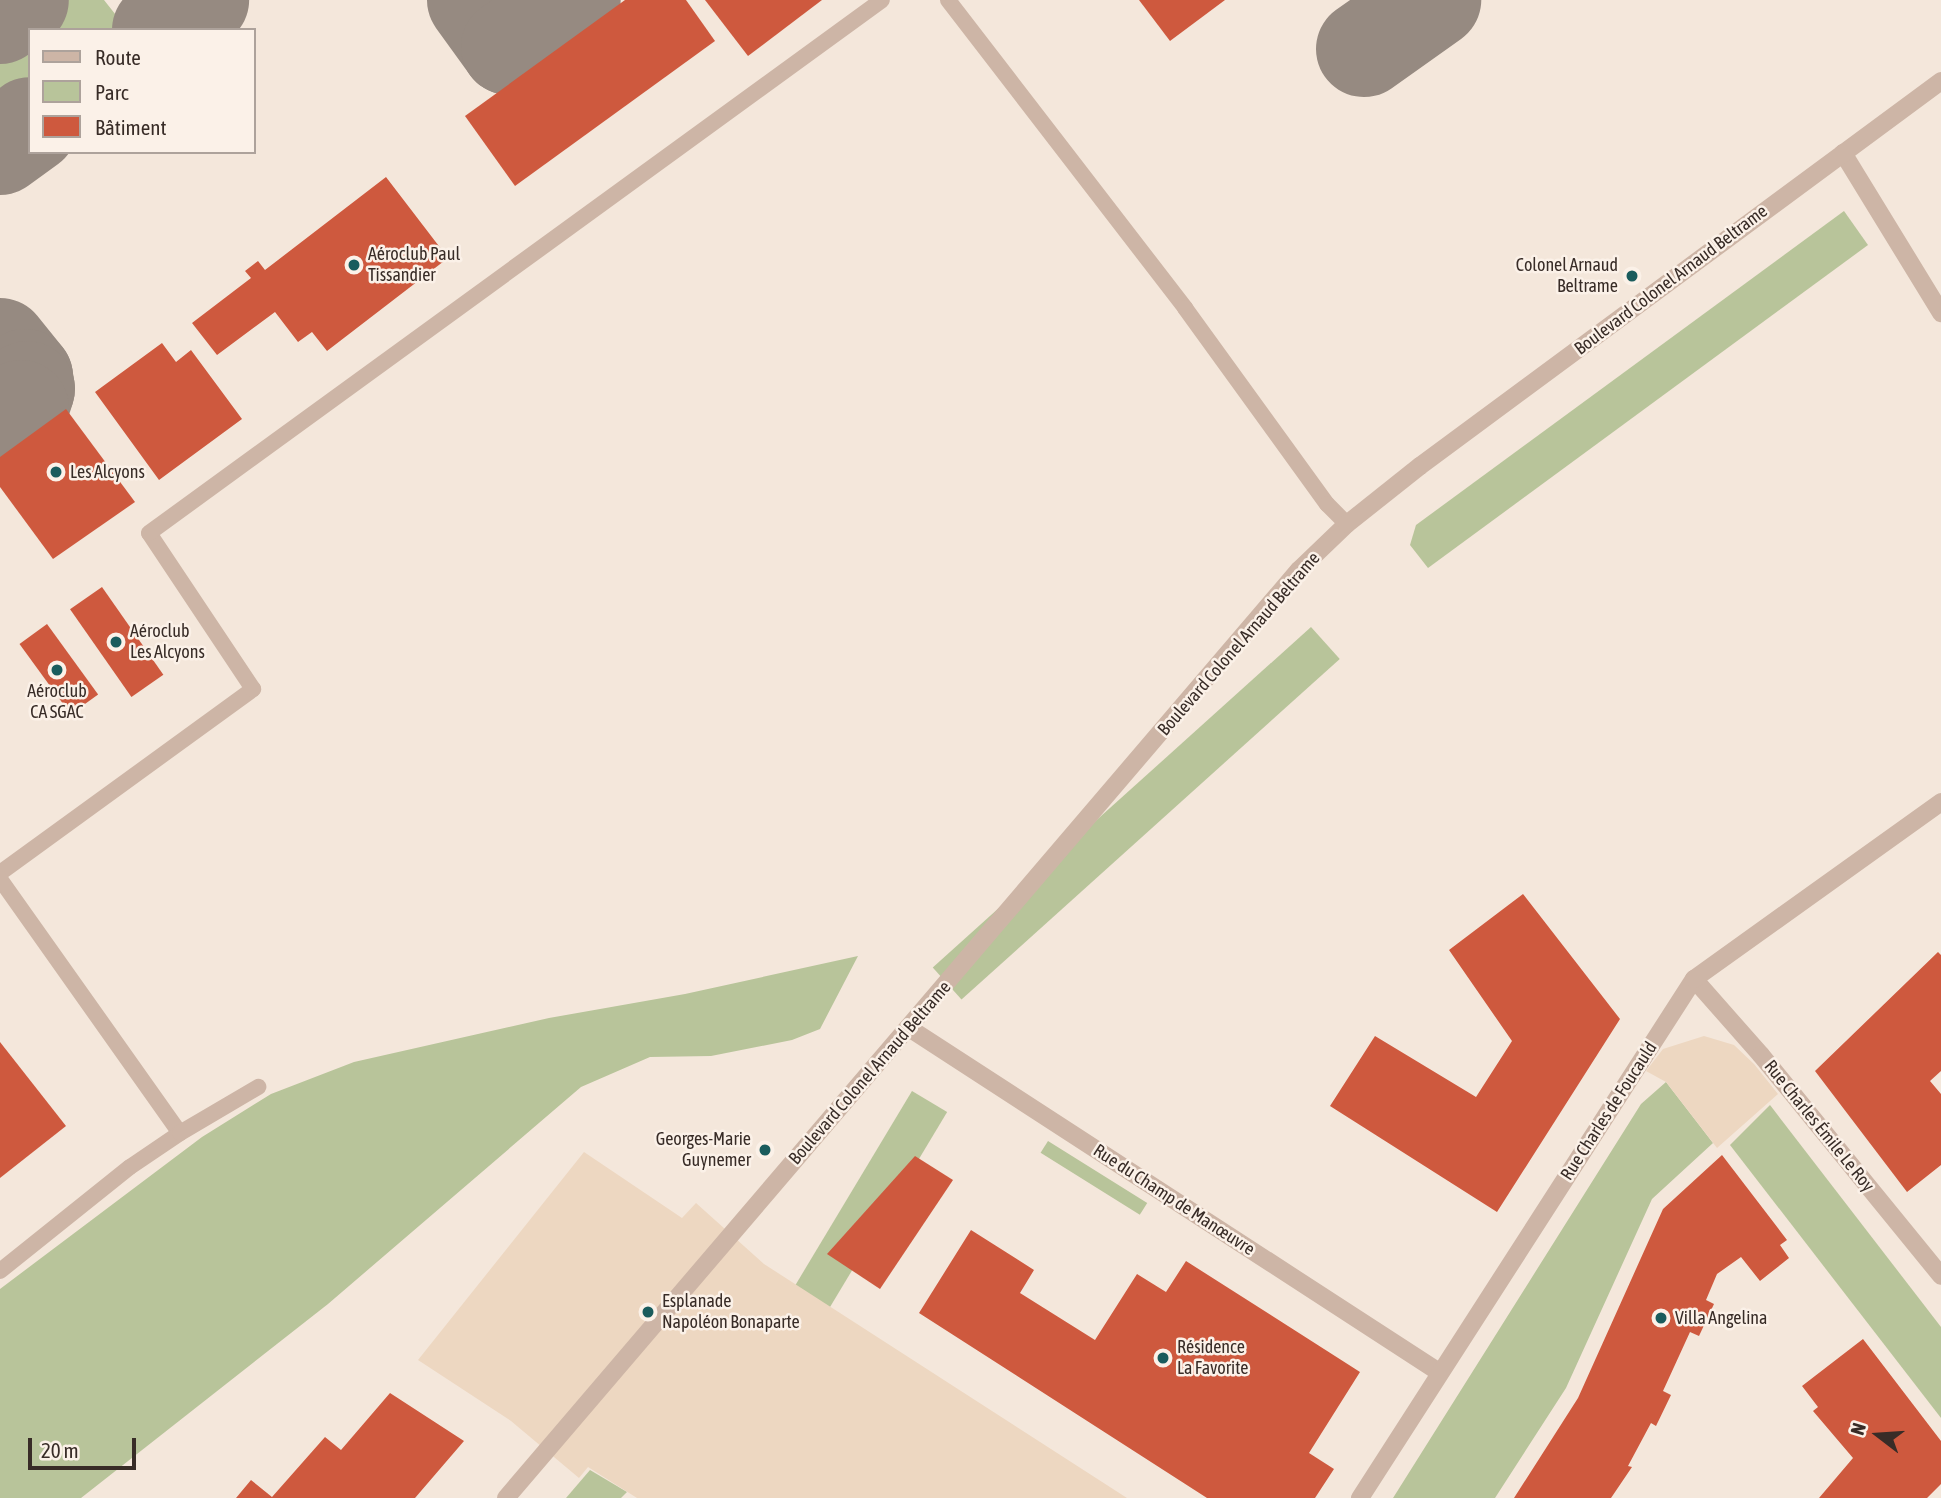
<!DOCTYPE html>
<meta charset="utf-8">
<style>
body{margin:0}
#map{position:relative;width:1941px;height:1498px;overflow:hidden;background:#f4e7db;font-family:"Asap Condensed",sans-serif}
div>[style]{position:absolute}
.green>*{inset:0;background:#b8c49a;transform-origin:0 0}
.plaza>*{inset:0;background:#edd7c1}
.taxiway>*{height:96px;margin:-48px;padding:0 48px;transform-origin:48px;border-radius:48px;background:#968a81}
.building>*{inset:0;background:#ce593e;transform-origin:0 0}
.service>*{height:16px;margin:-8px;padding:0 8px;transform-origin:8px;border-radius:8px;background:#cdb5a6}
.minor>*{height:18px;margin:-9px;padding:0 9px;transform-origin:9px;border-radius:9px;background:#cdb5a6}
.dots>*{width:19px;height:19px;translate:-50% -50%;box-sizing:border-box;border:4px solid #fbf1e8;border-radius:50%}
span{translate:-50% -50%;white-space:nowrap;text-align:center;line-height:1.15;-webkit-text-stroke:5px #fbf1e8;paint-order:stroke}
.poi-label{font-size:18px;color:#382c27}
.left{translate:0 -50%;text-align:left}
.right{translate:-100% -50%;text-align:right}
.street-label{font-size:18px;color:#382c27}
.legend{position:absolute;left:28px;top:28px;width:228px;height:126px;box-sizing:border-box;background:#fbf1e8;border:2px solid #ada29b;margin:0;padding:9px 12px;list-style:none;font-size:21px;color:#382c27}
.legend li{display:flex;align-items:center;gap:14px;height:35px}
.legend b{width:35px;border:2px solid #ada29b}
.north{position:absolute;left:1843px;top:1400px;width:70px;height:70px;-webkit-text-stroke:5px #fbf1e8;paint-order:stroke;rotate:287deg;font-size:19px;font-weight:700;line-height:28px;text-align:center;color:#382c27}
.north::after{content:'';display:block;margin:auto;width:24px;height:32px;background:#382c27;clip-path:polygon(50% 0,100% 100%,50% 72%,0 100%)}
.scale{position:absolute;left:28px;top:1438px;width:108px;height:32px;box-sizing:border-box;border:4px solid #382c27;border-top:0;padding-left:9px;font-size:21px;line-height:24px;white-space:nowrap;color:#382c27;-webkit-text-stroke:5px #fbf1e8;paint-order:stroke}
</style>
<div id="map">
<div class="green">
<div style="clip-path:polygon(66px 0,104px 0,123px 24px,114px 30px,30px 30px,30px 92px,0 114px,0 49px)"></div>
<div style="clip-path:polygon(1844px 211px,1868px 245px,1428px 568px,1410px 545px,1416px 525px)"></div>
<div style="left:1311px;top:627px;width:43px;height:509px;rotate:48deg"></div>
<div style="clip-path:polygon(858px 956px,820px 1029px,792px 1040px,711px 1056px,650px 1057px,581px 1087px,328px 1304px,81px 1498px,0 1498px,0 1289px,202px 1137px,271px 1094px,354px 1062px,549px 1018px,685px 994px)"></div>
<div style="clip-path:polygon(1666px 1082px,1713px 1143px,1652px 1199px,1566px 1388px,1495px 1498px,1393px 1498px,1641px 1104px)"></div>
<div style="left:912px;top:1091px;width:41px;height:228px;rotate:31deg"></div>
<div style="clip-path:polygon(1770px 1105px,1941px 1327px,1941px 1418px,1730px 1145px)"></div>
<div style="left:1048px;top:1141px;width:117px;height:14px;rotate:32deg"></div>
<div style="clip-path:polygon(590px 1470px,627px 1492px,621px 1498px,566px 1498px)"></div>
</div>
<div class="plaza">
<div style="clip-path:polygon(1704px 1036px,1734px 1045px,1754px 1064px,1778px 1094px,1717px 1148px,1666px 1082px,1646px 1071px,1663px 1049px)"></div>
<div style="clip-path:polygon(584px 1152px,682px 1218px,696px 1203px,764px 1264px,1127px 1498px,637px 1498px,588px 1467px,579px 1478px,511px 1421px,418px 1360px)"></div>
</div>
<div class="taxiway">
<div style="left:475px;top:0;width:58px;rotate:54.1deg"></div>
<div style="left:509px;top:47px;width:79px;rotate:-36.3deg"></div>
<div style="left:0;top:16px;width:26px;rotate:-37deg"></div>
<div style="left:160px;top:30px;width:51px;rotate:-36.2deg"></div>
<div style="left:1364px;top:49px;width:85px;rotate:-35.4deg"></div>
<div style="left:0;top:147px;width:37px;rotate:-36deg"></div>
<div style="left:0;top:346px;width:40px;rotate:51deg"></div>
<div style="left:25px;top:377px;width:12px;rotate:81deg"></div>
<div style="left:27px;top:389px;width:20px;rotate:108deg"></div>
<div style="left:21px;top:408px;width:11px;rotate:135deg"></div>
</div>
<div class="building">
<div style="clip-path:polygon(625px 0,686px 0,715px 41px,515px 186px,465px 116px)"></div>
<div style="clip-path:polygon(705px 0,822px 0,748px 56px)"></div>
<div style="clip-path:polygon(1139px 0,1225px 0,1170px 41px)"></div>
<div style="clip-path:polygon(386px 177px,448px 258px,327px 351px,312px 332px,298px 342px,275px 312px,217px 355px,192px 323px,251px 278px,245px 271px,258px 261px,265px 270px)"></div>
<div style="clip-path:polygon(162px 343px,176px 362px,191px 350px,242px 419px,159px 480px,95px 392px)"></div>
<div style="clip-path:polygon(66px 409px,135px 502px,53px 559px,0 487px,0 457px)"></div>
<div style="left:102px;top:587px;width:107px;height:39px;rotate:55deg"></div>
<div style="left:47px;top:624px;width:87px;height:34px;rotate:54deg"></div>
<div style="clip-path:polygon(1523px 894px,1620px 1019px,1497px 1212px,1330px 1106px,1375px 1036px,1476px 1097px,1512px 1041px,1449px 950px)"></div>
<div style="clip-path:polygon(1938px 952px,1941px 955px,1941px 1071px,1930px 1081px,1941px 1094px,1941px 1165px,1907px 1192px,1815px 1071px)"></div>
<div style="clip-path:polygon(0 1042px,66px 1126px,0 1178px)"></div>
<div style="clip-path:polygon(1722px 1155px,1787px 1240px,1780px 1245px,1789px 1258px,1760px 1281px,1741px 1257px,1717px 1274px,1706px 1300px,1714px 1304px,1699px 1336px,1690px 1332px,1663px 1391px,1671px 1395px,1656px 1426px,1651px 1423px,1628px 1466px,1632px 1467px,1611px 1498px,1514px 1498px,1578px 1398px,1663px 1209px)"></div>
<div style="clip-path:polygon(915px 1156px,953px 1180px,880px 1289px,827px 1254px)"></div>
<div style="clip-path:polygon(971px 1230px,1034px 1270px,1020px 1293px,1095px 1340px,1137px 1274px,1166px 1292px,1186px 1261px,1360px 1372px,1309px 1453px,1334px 1469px,1315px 1498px,1207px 1498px,919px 1313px)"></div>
<div style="clip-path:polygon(1863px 1339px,1941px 1441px,1941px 1484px,1927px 1498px,1819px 1498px,1853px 1458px,1813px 1411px,1818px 1407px,1802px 1386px)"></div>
<div style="clip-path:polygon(390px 1393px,464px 1441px,415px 1498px,236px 1498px,251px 1480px,272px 1497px,325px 1437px,341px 1450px)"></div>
</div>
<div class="service">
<div style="left:948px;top:0;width:389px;rotate:52.4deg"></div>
<div style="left:1185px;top:308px;width:242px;rotate:54.1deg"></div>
<div style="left:1327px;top:504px;width:28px;rotate:45deg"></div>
<div style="left:0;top:873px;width:313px;rotate:-36deg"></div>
<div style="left:253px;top:689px;width:187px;rotate:-123.7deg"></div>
<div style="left:149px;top:533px;width:906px;rotate:-36.02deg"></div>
<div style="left:0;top:879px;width:311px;rotate:54.7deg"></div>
<div style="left:0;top:1271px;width:166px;rotate:-38.7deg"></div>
<div style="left:130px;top:1167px;width:60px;rotate:-34.2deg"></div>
<div style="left:180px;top:1133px;width:91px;rotate:-30.5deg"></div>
</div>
<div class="minor">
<div style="left:1843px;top:153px;width:188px;rotate:58.5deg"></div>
<div style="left:1694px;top:979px;width:101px;rotate:48.6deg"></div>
<div style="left:1761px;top:1055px;width:285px;rotate:50.8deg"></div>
<div style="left:909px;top:1028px;width:632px;rotate:32.99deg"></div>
<div style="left:506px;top:1498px;width:1221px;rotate:-49.49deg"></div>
<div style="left:1299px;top:570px;width:66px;rotate:-43.8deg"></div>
<div style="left:1347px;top:524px;width:93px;rotate:-38.5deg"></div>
<div style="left:1420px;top:466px;width:648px;rotate:-36.46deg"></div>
<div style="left:1360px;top:1498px;width:617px;rotate:-57.24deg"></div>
<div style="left:1694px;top:979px;width:304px;rotate:-35.6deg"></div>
</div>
<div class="dots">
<div style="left:354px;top:265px;background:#1a5c5d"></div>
<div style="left:1632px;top:276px;background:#1a5c5d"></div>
<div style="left:56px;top:472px;background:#1a5c5d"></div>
<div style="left:116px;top:642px;background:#1a5c5d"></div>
<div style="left:57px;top:670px;background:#1a5c5d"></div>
<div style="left:765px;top:1150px;background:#1a5c5d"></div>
<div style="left:648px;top:1312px;background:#1a5c5d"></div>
<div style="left:1661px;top:1318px;background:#1a5c5d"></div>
<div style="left:1163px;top:1358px;background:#1a5c5d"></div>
</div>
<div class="poi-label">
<span class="left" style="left:368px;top:265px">Aéroclub Paul<br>Tissandier</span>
<span class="right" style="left:1618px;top:276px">Colonel Arnaud<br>Beltrame</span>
<span class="left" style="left:70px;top:472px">Les Alcyons</span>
<span class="left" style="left:130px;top:642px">Aéroclub<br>Les Alcyons</span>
<span style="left:57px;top:702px">Aéroclub<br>CA SGAC</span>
<span class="right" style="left:751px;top:1150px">Georges-Marie<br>Guynemer</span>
<span class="left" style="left:662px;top:1312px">Esplanade<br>Napoléon Bonaparte</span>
<span class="left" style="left:1675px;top:1318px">Villa Angelina</span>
<span class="left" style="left:1177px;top:1358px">Résidence<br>La Favorite</span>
</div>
<div class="street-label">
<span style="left:1671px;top:280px;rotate:-37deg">Boulevard Colonel Arnaud Beltrame</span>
<span style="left:1239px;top:644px;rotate:-49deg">Boulevard Colonel Arnaud Beltrame</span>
<span style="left:870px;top:1073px;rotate:-49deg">Boulevard Colonel Arnaud Beltrame</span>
<span style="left:1609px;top:1111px;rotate:-57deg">Rue Charles de Foucauld</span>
<span style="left:1819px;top:1126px;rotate:51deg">Rue Charles Émile Le Roy</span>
<span style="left:1174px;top:1200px;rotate:33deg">Rue du Champ de Manœuvre</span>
</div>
<ul class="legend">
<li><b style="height:9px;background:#cdb5a6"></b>Route</li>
<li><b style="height:19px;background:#b8c49a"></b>Parc</li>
<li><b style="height:19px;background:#ce593e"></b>Bâtiment</li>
</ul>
<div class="north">N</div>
<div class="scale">20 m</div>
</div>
